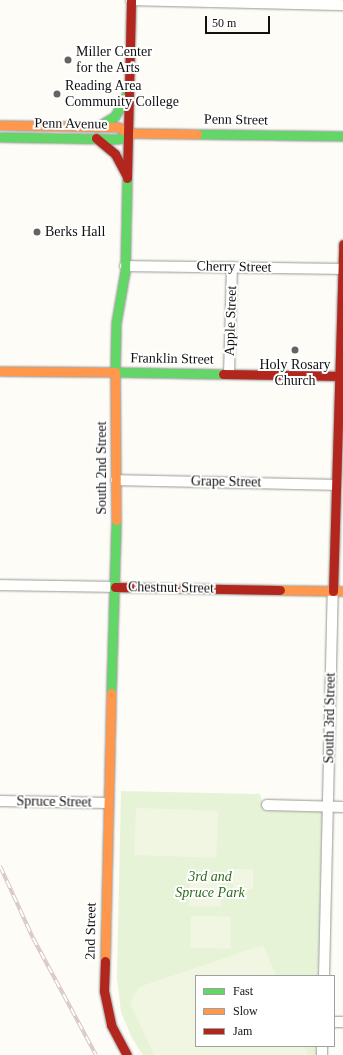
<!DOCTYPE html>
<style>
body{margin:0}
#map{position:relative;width:343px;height:1055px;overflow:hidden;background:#fdfcf7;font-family:"Times New Roman",serif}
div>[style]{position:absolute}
.green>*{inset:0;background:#e7f3d7}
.pitch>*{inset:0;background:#f0f6e1;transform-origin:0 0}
.roads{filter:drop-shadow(0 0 1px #979795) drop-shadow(0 0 1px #979795)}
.street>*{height:10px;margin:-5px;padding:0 5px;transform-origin:5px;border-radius:5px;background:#fffffe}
.fast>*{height:9px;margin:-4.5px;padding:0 4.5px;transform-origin:4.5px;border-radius:4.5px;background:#63d668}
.slow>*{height:9px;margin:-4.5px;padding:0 4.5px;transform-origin:4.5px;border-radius:4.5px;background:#ff974d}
.jam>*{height:9px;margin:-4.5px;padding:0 4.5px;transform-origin:4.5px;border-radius:4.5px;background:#b3261e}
.rail>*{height:4px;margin-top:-2px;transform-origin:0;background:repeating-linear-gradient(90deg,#fff 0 8px,#d9c6c7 0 16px);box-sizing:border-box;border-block:1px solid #d9c6c7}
.dots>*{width:11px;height:11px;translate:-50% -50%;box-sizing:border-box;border:2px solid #fff;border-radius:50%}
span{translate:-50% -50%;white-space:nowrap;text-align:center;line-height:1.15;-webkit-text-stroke:4px #fff;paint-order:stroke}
.poi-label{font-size:14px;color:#111}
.left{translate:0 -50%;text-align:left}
.street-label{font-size:14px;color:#111}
.park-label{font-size:14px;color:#2f6b1f;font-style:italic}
.legend{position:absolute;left:195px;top:975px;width:140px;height:72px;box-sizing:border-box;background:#fff;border:1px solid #a0a0a0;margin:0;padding:5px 7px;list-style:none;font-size:12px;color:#111}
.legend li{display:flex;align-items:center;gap:8px;height:20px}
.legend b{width:20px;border:1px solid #a0a0a0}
.scale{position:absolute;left:205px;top:16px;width:65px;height:18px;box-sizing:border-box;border:2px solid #111;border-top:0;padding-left:5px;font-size:12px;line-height:14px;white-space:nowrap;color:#111;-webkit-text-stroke:3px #fff;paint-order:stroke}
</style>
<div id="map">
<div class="green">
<div style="clip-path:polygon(121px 791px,260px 794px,265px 811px,322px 812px,318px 976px,196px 976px,196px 1046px,316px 1046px,316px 1055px,143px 1055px,132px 1038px,121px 1012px,117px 978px)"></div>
</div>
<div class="pitch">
<div style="left:136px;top:808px;width:82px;height:47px;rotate:2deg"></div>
<div style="left:233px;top:869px;width:20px;height:20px"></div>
<div style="left:190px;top:876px;width:32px;height:30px;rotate:2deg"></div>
<div style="left:191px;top:916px;width:40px;height:32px;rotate:1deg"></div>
<div style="clip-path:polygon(263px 945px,276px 976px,196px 976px,196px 1046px,304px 1046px,308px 1055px,154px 1055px,130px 1003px,139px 987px)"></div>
</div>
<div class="roads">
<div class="street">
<div style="left:131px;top:0;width:212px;rotate:1.4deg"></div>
<div style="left:125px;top:266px;width:218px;rotate:0.8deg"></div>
<div style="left:229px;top:374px;width:107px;rotate:-88.4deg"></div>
<div style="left:116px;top:480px;width:220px;rotate:1.3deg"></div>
<div style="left:0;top:585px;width:115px;rotate:1deg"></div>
<div style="left:0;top:801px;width:108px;rotate:1.1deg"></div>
<div style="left:267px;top:805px;width:76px;rotate:1.5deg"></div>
<div style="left:324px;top:976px;width:385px;rotate:-88.7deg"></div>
<div style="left:334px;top:1022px;width:9px"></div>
<div style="left:322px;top:1055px;width:9px;rotate:-90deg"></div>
</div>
<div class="fast">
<div style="left:97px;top:127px;width:21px;rotate:-31deg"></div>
<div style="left:115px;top:116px;width:30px;rotate:-62deg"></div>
<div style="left:197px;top:134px;width:146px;rotate:0.8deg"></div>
<div style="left:0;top:137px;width:118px;rotate:1deg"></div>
<div style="left:118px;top:139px;width:13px;rotate:-29deg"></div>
<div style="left:127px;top:178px;width:93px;rotate:91.2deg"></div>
<div style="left:125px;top:271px;width:53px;rotate:99.8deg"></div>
<div style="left:116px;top:323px;width:49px;rotate:91.2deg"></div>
<div style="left:115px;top:372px;width:108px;rotate:1.1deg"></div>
<div style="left:111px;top:693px;width:173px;rotate:-88.3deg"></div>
</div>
<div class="slow">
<div style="left:0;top:125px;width:118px;rotate:1deg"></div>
<div style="left:118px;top:127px;width:13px;rotate:29deg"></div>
<div style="left:129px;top:133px;width:68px;rotate:0.8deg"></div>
<div style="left:0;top:371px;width:115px;rotate:0.5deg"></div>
<div style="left:115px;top:372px;width:148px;rotate:89.6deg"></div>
<div style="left:280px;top:590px;width:63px;rotate:0.9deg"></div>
<div style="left:105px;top:961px;width:268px;rotate:-88.7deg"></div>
</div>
<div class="jam">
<div style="left:96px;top:138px;width:25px;rotate:40deg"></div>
<div style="left:115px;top:154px;width:24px;rotate:62deg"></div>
<div style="left:127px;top:178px;width:178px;rotate:-88.7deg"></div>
<div style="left:223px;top:374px;width:120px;rotate:1deg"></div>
<div style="left:115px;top:587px;width:165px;rotate:1deg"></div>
<div style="left:333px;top:591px;width:347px;rotate:-88.3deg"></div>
<div style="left:105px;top:961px;width:30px;rotate:92deg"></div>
<div style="left:104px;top:991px;width:35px;rotate:78deg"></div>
<div style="left:111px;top:1025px;width:34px;rotate:62deg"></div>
</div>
</div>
<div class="rail">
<div style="left:0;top:866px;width:79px;rotate:65.4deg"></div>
<div style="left:33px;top:938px;width:133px;rotate:61.7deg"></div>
</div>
<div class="dots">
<div style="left:68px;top:60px;background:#646362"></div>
<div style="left:57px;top:94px;background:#646362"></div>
<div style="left:37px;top:232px;background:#646362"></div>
<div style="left:295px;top:350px;background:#646362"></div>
</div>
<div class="poi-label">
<span class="left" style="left:76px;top:60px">Miller Center<br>for the Arts</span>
<span class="left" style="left:65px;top:94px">Reading Area<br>Community College</span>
<span class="left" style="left:45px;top:232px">Berks Hall</span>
<span style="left:295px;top:373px">Holy Rosary<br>Church</span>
</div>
<div class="street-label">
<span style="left:236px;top:120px;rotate:1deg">Penn Street</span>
<span style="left:71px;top:124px;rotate:1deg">Penn Avenue</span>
<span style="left:234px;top:267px;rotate:1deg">Cherry Street</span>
<span style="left:231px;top:321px;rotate:-88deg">Apple Street</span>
<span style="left:172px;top:359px;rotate:1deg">Franklin Street</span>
<span style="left:102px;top:468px;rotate:-90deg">South 2nd Street</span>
<span style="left:226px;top:482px;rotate:1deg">Grape Street</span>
<span style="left:171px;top:588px;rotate:1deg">Chestnut Street</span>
<span style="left:330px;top:718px;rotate:-89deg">South 3rd Street</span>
<span style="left:54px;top:802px;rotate:1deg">Spruce Street</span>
<span style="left:91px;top:931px;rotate:-89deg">2nd Street</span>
</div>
<div class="park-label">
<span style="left:210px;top:885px">3rd and<br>Spruce Park</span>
</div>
<ul class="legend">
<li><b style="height:5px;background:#63d668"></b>Fast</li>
<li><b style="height:5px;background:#ff974d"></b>Slow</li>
<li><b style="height:5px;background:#b3261e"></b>Jam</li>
</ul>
<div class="scale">50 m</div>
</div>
